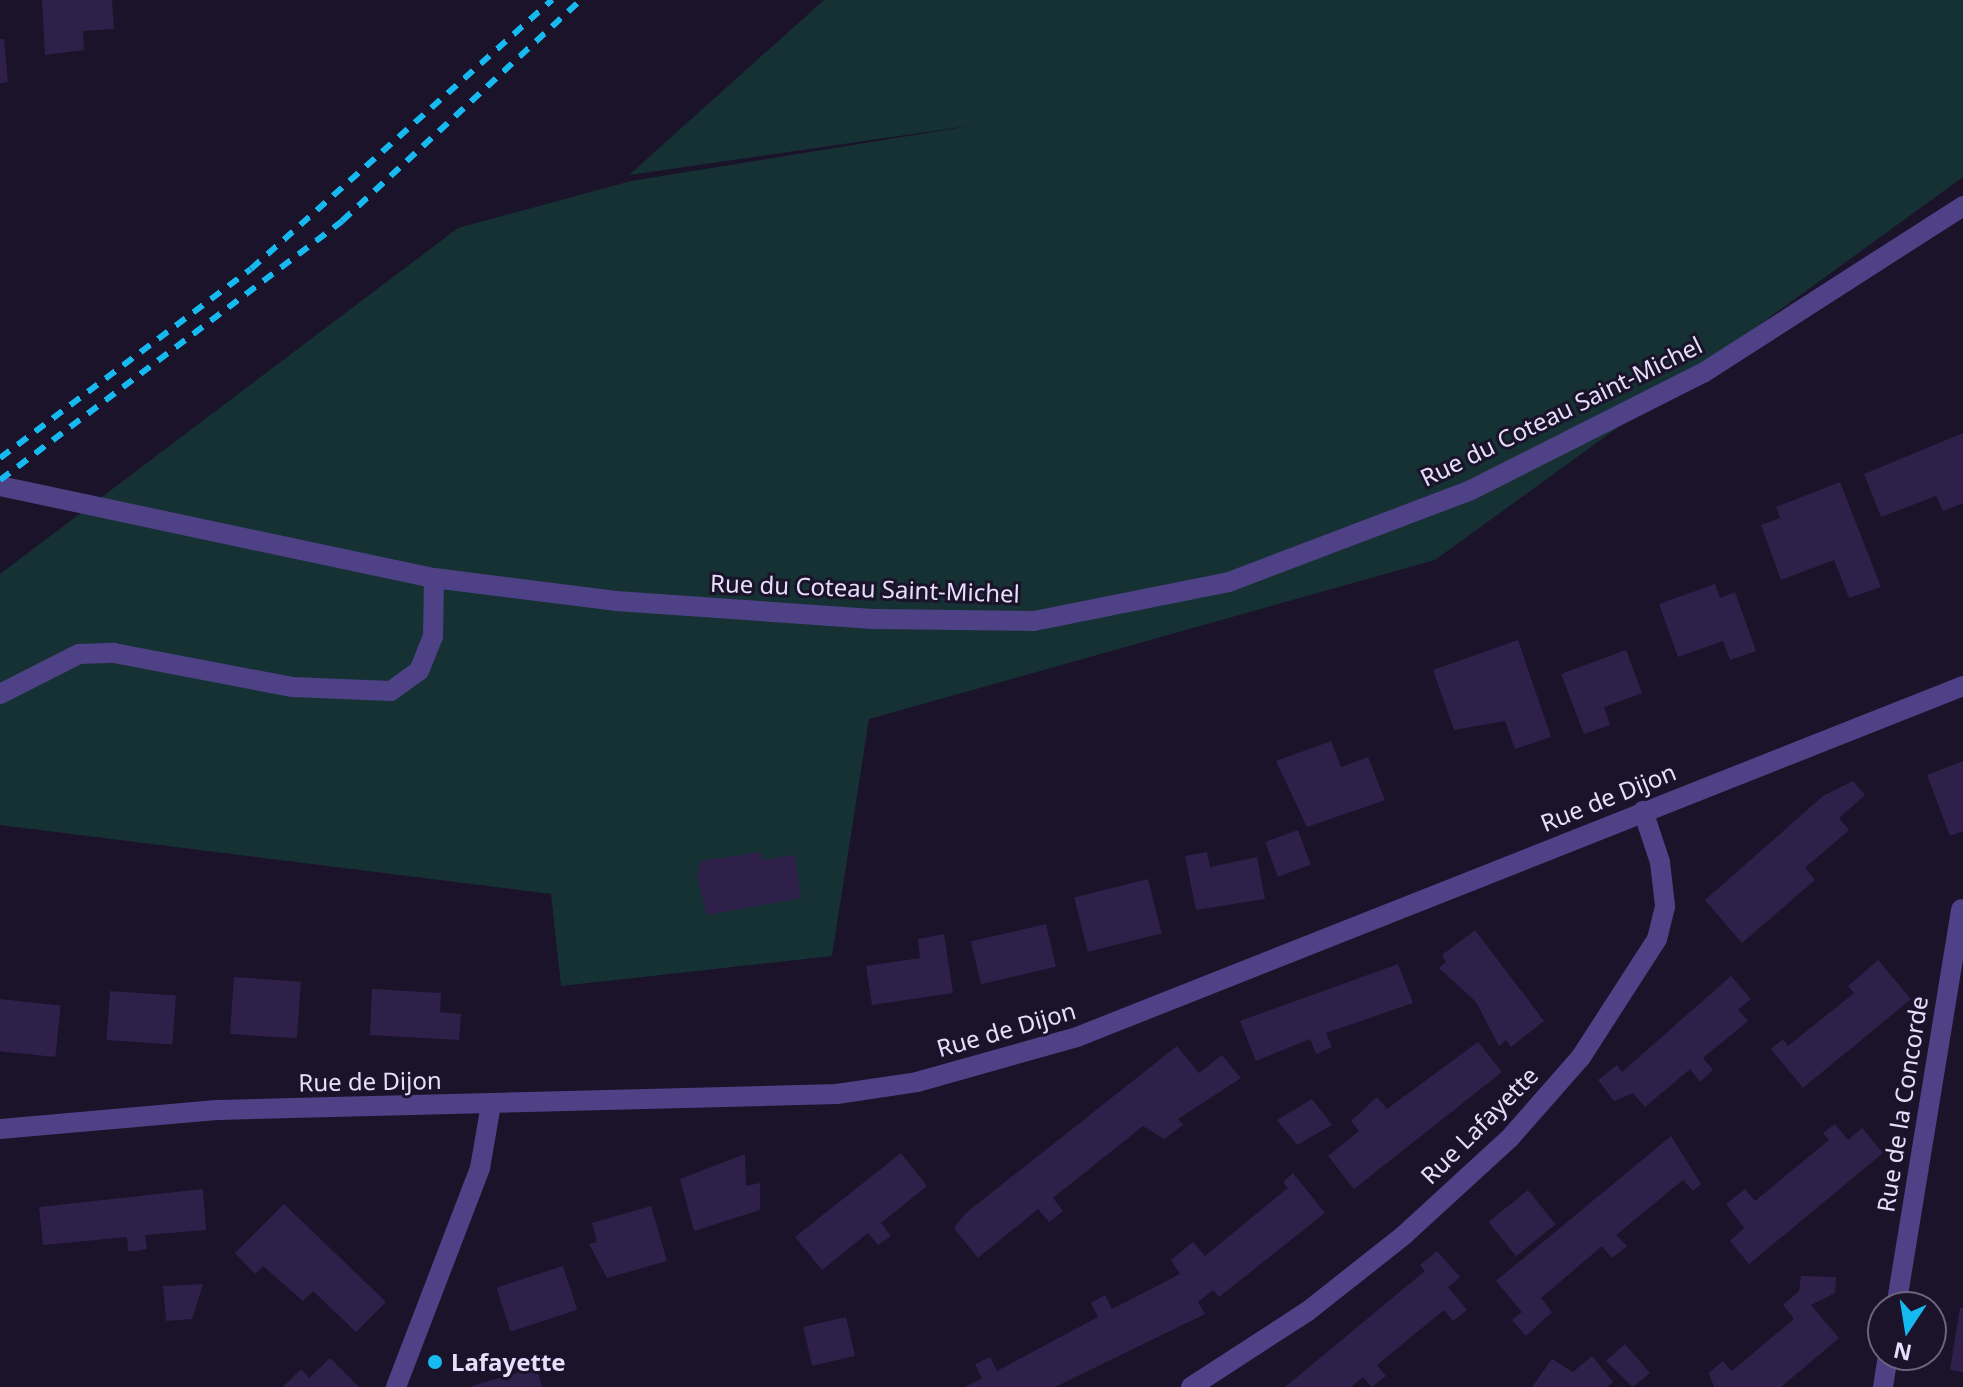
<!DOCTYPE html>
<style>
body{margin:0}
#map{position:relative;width:1963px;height:1387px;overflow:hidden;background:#1a132a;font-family:"Noto Sans",sans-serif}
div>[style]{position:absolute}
.green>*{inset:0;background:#163134}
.building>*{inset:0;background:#2f204a;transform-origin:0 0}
.minor>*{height:20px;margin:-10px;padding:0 10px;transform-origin:10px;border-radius:10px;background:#4e4186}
.rail>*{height:6px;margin-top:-3px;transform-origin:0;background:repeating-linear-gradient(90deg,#17baf0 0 12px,transparent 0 22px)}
.dots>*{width:22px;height:22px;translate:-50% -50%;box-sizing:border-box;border:4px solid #1a132a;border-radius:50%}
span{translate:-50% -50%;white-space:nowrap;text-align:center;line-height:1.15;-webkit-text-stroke:6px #1a132a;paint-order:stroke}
.street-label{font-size:24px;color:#e6defd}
.poi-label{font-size:24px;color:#e6defd;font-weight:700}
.left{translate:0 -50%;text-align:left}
.north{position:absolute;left:1867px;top:1291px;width:80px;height:80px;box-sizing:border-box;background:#1a132a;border:2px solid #6c647e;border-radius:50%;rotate:192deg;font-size:22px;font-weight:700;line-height:32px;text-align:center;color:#e6defd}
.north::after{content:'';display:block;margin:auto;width:28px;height:36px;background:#17baf0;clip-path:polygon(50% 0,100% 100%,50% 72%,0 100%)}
</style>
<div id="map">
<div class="green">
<div style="clip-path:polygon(824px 0,1963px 0,1963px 177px,1435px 560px,869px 719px,832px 956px,561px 986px,551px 894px,0 825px,0 574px,458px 228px,631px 181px,982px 124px,629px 175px)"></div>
</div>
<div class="building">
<div style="clip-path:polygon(42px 0,112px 0,114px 29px,83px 31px,84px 50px,45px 55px)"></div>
<div style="clip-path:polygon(0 39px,4px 39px,8px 82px,0 83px)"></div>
<div style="clip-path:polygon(1963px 433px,1963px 503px,1943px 511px,1936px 496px,1881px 517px,1864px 474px)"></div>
<div style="clip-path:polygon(1840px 482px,1881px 587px,1849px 598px,1834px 560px,1781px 580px,1761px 525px,1780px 518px,1776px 507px)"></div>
<div style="clip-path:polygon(1715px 584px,1720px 598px,1735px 592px,1756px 651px,1730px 660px,1723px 641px,1678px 657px,1659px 604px)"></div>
<div style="clip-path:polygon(1518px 640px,1551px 737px,1515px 749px,1505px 721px,1454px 730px,1433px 670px)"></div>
<div style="clip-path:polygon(1626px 650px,1642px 693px,1604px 707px,1610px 725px,1584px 734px,1561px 674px)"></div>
<div style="clip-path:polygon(1331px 741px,1341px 767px,1368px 757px,1385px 800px,1307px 827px,1276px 761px)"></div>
<div style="clip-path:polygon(1963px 761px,1963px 831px,1950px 836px,1927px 775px)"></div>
<div style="clip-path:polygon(1853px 781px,1865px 795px,1839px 818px,1849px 830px,1805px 868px,1815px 880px,1742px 943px,1705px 900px,1823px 796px)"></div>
<div style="left:1298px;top:830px;width:37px;height:35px;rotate:70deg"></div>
<div style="clip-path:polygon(761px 852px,762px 860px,795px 855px,801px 898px,707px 915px,697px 877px,701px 861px)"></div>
<div style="clip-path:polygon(1207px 852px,1210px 867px,1257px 857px,1265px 899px,1196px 910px,1185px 856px)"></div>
<div style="left:1148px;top:879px;width:56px;height:76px;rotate:76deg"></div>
<div style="left:1046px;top:924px;width:44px;height:77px;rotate:77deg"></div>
<div style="clip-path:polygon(1475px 930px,1544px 1021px,1511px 1047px,1506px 1040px,1499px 1046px,1476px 1002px,1439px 968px,1446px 962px,1442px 955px)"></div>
<div style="clip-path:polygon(944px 934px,953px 993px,872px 1005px,866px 966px,920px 958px,918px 939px)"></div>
<div style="clip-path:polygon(1878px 960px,1911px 999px,1803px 1088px,1771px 1049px,1783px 1039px,1788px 1046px,1854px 993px,1848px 986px)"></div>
<div style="clip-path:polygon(1398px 964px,1413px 1003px,1326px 1033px,1332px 1047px,1316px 1054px,1310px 1039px,1256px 1061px,1240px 1021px)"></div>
<div style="clip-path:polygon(1731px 976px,1751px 999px,1738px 1010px,1748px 1021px,1703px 1058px,1713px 1070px,1700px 1082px,1690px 1069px,1645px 1107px,1633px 1093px,1614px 1101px,1598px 1080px,1617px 1065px,1622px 1072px)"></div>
<div style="left:234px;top:977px;width:67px;height:57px;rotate:4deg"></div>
<div style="clip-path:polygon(372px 989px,441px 993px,440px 1012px,461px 1014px,459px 1040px,370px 1035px)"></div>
<div style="left:110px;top:991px;width:66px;height:49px;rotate:4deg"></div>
<div style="left:0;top:999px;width:61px;height:52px;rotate:6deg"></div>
<div style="clip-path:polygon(1478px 1042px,1502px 1072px,1354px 1189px,1328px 1156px,1359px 1131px,1351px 1121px,1377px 1097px,1387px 1109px)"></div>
<div style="clip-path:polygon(1177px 1046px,1199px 1073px,1222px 1055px,1241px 1078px,1178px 1119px,1183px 1125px,1164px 1139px,1143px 1126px,1053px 1198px,1063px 1211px,1049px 1222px,1038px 1209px,978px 1258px,954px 1228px,966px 1213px)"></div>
<div style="clip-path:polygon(1312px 1099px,1332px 1125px,1297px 1145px,1277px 1120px)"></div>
<div style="clip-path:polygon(1835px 1124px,1848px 1140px,1862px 1128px,1883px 1153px,1749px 1264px,1730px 1241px,1744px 1228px,1726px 1204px,1745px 1189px,1755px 1201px,1829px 1140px,1823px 1133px)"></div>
<div style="clip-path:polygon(1671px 1136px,1701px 1184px,1693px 1191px,1683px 1180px,1616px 1235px,1627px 1246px,1612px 1258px,1602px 1246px,1541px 1298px,1552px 1312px,1526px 1336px,1512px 1320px,1522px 1312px,1496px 1281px)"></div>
<div style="clip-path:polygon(901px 1153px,927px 1186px,881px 1223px,891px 1236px,878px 1245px,868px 1233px,822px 1270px,795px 1237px)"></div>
<div style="clip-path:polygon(745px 1154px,746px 1186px,760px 1183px,760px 1210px,694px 1231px,680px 1179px)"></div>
<div style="clip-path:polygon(1293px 1173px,1325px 1213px,1219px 1297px,1213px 1290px,1198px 1302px,1205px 1314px,1055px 1387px,965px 1387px,982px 1378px,975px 1364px,990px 1357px,997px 1371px,1098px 1317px,1091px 1303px,1105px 1295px,1112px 1309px,1180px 1274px,1171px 1260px,1193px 1242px,1205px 1256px,1288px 1188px,1283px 1182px)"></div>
<div style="clip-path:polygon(203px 1189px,206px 1230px,145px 1235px,147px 1249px,137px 1251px,128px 1251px,127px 1237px,43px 1245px,39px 1207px)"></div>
<div style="left:1528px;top:1190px;width:44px;height:51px;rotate:51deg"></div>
<div style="clip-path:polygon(284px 1204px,386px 1302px,356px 1332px,313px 1291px,303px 1301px,263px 1266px,255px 1274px,235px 1253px)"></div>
<div style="clip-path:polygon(651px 1206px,667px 1261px,607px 1278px,589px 1244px,597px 1242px,592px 1223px)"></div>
<div style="clip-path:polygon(1437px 1251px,1460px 1277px,1448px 1287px,1467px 1310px,1453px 1321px,1444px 1310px,1377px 1365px,1386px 1376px,1372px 1387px,1363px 1377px,1351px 1387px,1285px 1387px,1425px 1271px,1420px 1265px)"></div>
<div style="left:563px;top:1266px;width:46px;height:70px;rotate:72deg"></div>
<div style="clip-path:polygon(1801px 1276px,1836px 1277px,1835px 1293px,1811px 1305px,1839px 1338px,1781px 1387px,1714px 1387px,1709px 1373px,1723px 1361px,1732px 1371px,1794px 1319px,1783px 1305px,1799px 1291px)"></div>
<div style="clip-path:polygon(203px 1284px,192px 1319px,166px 1321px,163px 1286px)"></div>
<div style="clip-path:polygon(1960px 1308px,1963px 1308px,1963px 1372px,1950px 1370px)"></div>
<div style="left:846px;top:1317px;width:40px;height:44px;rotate:77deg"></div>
<div style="clip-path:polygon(1625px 1344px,1650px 1373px,1633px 1387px,1606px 1361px)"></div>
<div style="clip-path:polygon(1592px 1356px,1613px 1382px,1607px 1387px,1532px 1387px,1552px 1359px,1573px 1372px)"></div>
<div style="clip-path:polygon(330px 1358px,359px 1387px,283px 1387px,301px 1369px,309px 1378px)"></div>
<div style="clip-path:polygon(536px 1367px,542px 1387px,472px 1387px,472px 1386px)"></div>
</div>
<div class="minor">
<div style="left:0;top:486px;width:444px;rotate:12deg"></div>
<div style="left:434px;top:578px;width:183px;rotate:7.2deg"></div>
<div style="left:616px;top:601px;width:261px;rotate:4deg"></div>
<div style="left:876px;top:619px;width:158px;rotate:0.7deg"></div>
<div style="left:1034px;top:621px;width:199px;rotate:-11.3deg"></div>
<div style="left:1229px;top:582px;width:259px;rotate:-20.8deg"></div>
<div style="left:1471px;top:490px;width:260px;rotate:-26.8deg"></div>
<div style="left:1703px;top:373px;width:309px;rotate:-32.7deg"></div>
<div style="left:0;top:694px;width:89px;rotate:-26.9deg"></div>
<div style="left:79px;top:654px;width:35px;rotate:-2deg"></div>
<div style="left:114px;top:653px;width:182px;rotate:10.8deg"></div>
<div style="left:293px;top:687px;width:98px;rotate:2.3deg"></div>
<div style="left:391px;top:691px;width:34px;rotate:-36deg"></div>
<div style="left:419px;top:671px;width:37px;rotate:-68deg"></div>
<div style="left:433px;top:637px;width:59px;rotate:-89deg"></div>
<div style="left:0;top:1129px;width:220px;rotate:-5deg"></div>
<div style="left:219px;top:1110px;width:618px;rotate:-1.48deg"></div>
<div style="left:837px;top:1094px;width:81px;rotate:-8.5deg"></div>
<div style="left:917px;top:1082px;width:166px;rotate:-15.7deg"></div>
<div style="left:1077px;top:1037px;width:953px;rotate:-21.61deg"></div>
<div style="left:1896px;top:1307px;width:403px;rotate:-80.7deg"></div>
<div style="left:396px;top:1387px;width:235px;rotate:-69deg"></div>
<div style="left:480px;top:1168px;width:65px;rotate:-80.2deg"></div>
<div style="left:1191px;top:1387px;width:140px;rotate:-33deg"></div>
<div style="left:1308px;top:1311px;width:121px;rotate:-38.3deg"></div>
<div style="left:1403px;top:1236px;width:144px;rotate:-42.5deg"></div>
<div style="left:1509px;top:1139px;width:109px;rotate:-48.7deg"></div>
<div style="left:1581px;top:1057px;width:140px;rotate:-57.2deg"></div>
<div style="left:1657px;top:939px;width:34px;rotate:-76deg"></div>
<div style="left:1665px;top:906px;width:44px;rotate:-96.5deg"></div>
<div style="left:1660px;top:862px;width:54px;rotate:-108.4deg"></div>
<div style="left:1883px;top:1387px;width:32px;rotate:-81deg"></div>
</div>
<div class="rail">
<div style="left:0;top:458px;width:314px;rotate:-37deg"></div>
<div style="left:251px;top:269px;width:404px;rotate:-41.8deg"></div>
<div style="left:0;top:480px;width:429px;rotate:-37.1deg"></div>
<div style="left:342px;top:221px;width:326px;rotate:-42.8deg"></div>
</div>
<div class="dots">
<div style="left:435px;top:1362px;background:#17baf0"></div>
</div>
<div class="street-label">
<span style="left:1561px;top:411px;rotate:-26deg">Rue du Coteau Saint-Michel</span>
<span style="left:865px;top:588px;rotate:2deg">Rue du Coteau Saint-Michel</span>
<span style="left:1608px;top:797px;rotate:-22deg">Rue de Dijon</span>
<span style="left:1006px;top:1029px;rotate:-16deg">Rue de Dijon</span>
<span style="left:370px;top:1081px;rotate:-1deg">Rue de Dijon</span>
<span style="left:1902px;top:1104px;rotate:-81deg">Rue de la Concorde</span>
<span style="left:1479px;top:1125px;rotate:-45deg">Rue Lafayette</span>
</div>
<div class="poi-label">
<span class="left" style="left:451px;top:1362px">Lafayette</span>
</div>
<div class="north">N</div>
</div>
